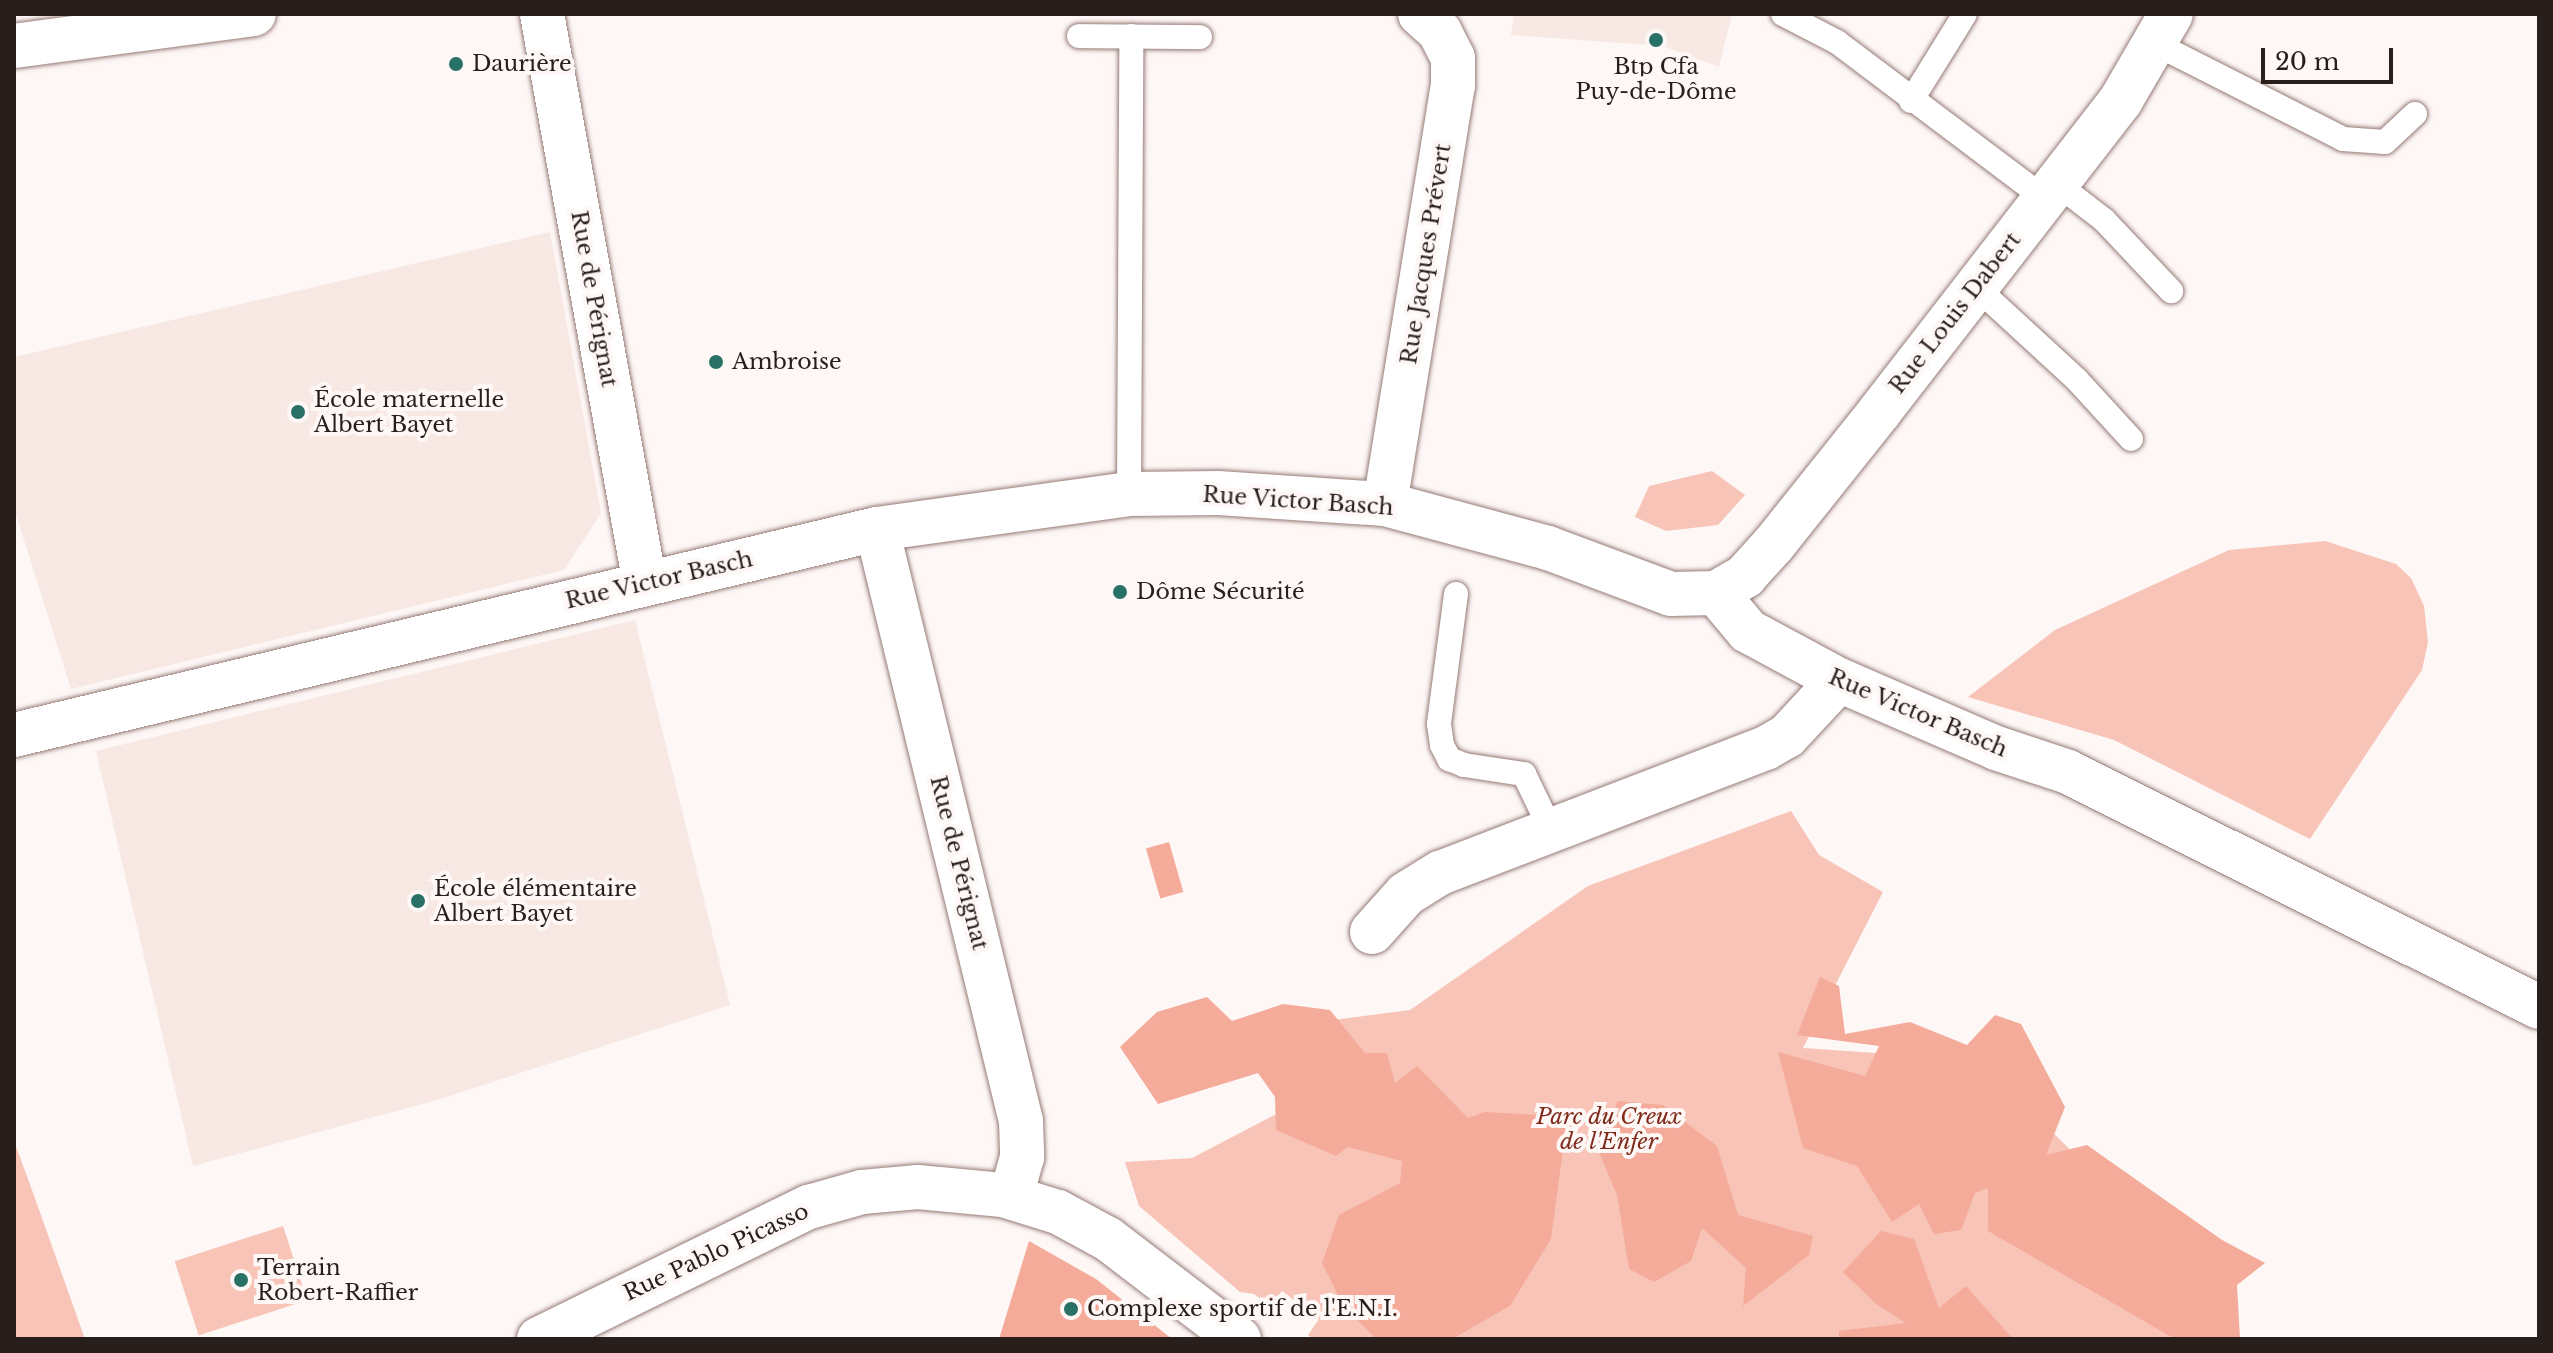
<!DOCTYPE html>
<meta charset="utf-8">
<style>
body{margin:0}
#map{position:relative;width:2553px;height:1353px;overflow:hidden;background:#fdf7f6;font-family:"Libre Baskerville",serif}
div>[style]{position:absolute}
.built>*{inset:0;background:#f7e8e4}
.green>*{inset:0;background:#f8c4b8;transform-origin:0 0}
.forest>*{inset:0;background:#f5ab9a;transform-origin:0 0}
.roads{filter:drop-shadow(0 0 2px #957b75) drop-shadow(0 0 2px #957b75)}
.service>*{height:24px;margin:-12px;padding:0 12px;transform-origin:12px;border-radius:12px;background:#fff}
.minor>*{height:44px;margin:-22px;padding:0 22px;transform-origin:22px;border-radius:22px;background:#fff}
.dots>*{width:22px;height:22px;translate:-50% -50%;box-sizing:border-box;border:4px solid #fdf7f6;border-radius:50%}
span{translate:-50% -50%;white-space:nowrap;text-align:center;line-height:1.15;-webkit-text-stroke:8px #fdf7f6;paint-order:stroke}
.poi-label{font-size:22px;color:#281e1b}
.left{translate:0 -50%;text-align:left}
.street-label{font-size:22px;color:#281e1b}
.park-label{font-size:22px;color:#802b1b;font-style:italic}
.frame{position:absolute;inset:0;border:16px solid #281e1b;pointer-events:none}
.scale{position:absolute;left:2261px;top:48px;width:132px;height:36px;box-sizing:border-box;border:4px solid #281e1b;border-top:0;padding-left:10px;font-size:24px;line-height:28px;white-space:nowrap;color:#281e1b;-webkit-text-stroke:6px #fdf7f6;paint-order:stroke}
</style>
<div id="map">
<div class="built">
<div style="clip-path:polygon(1514px 14px,1732px 14px,1719px 67px,1663px 46px,1511px 35px)"></div>
<div style="clip-path:polygon(550px 232px,601px 513px,564px 570px,71px 689px,14px 508px,14px 357px)"></div>
<div style="clip-path:polygon(635px 620px,730px 1005px,437px 1100px,193px 1166px,96px 751px)"></div>
</div>
<div class="green">
<div style="clip-path:polygon(1712px 471px,1745px 495px,1718px 525px,1666px 531px,1635px 517px,1649px 486px)"></div>
<div style="clip-path:polygon(2325px 541px,2396px 564px,2411px 578px,2424px 606px,2428px 642px,2422px 670px,2310px 839px,2114px 740px,1968px 697px,2055px 630px,2229px 550px)"></div>
<div style="clip-path:polygon(1791px 811px,1819px 855px,1883px 892px,1803px 1048px,1963px 1059px,2047px 1127px,2171px 1248px,2238px 1339px,1313px 1339px,1308px 1335px,1319px 1319px,1282px 1291px,1270px 1306px,1254px 1294px,1240px 1292px,1139px 1206px,1125px 1162px,1192px 1158px,1280px 1112px,1310px 1023px,1410px 1010px,1588px 886px)"></div>
<div style="clip-path:polygon(14px 1141px,32px 1190px,85px 1339px,14px 1339px)"></div>
<div style="left:283px;top:1226px;width:78px;height:114px;rotate:72deg"></div>
</div>
<div class="forest">
<div style="left:1169px;top:842px;width:52px;height:24px;rotate:74deg"></div>
<div style="clip-path:polygon(1820px 977px,1839px 986px,1845px 1034px,1910px 1022px,1967px 1045px,1995px 1015px,2021px 1024px,2065px 1107px,2046px 1155px,2087px 1145px,2222px 1240px,2265px 1263px,2237px 1285px,2240px 1339px,2175px 1339px,1988px 1231px,1988px 1188px,1975px 1193px,1961px 1230px,1934px 1234px,1919px 1204px,1892px 1222px,1857px 1166px,1803px 1148px,1778px 1052px,1865px 1076px,1879px 1046px,1797px 1035px)"></div>
<div style="clip-path:polygon(1207px 997px,1232px 1021px,1283px 1004px,1330px 1010px,1365px 1053px,1387px 1053px,1395px 1083px,1417px 1066px,1468px 1118px,1485px 1112px,1540px 1115px,1566px 1128px,1551px 1239px,1510px 1306px,1452px 1339px,1376px 1339px,1343px 1305px,1322px 1263px,1339px 1215px,1400px 1183px,1402px 1161px,1348px 1147px,1336px 1156px,1276px 1130px,1275px 1097px,1258px 1073px,1158px 1104px,1120px 1047px,1157px 1012px)"></div>
<div style="clip-path:polygon(1618px 1101px,1663px 1105px,1717px 1146px,1738px 1215px,1813px 1236px,1809px 1255px,1743px 1306px,1746px 1268px,1702px 1228px,1691px 1261px,1654px 1282px,1629px 1269px,1617px 1195px,1597px 1148px)"></div>
<div style="clip-path:polygon(1881px 1231px,1914px 1239px,1939px 1308px,1966px 1286px,2013px 1339px,1839px 1339px,1839px 1331px,1906px 1323px,1876px 1304px,1843px 1272px)"></div>
<div style="clip-path:polygon(1029px 1241px,1096px 1279px,1172px 1339px,999px 1339px)"></div>
</div>
<div class="roads">
<div class="service">
<div style="left:1783px;top:14px;width:61px;rotate:27.4deg"></div>
<div style="left:1837px;top:42px;width:259px;rotate:37deg"></div>
<div style="left:1079px;top:36px;width:121px;rotate:0.5deg"></div>
<div style="left:2156px;top:44px;width:210px;rotate:26.9deg"></div>
<div style="left:2343px;top:139px;width:42px;rotate:4.1deg"></div>
<div style="left:2385px;top:142px;width:41px;rotate:-43deg"></div>
<div style="left:1911px;top:101px;width:102px;rotate:-58.2deg"></div>
<div style="left:2056px;top:183px;width:61px;rotate:37.6deg"></div>
<div style="left:2104px;top:220px;width:98px;rotate:46.7deg"></div>
<div style="left:1976px;top:287px;width:137px;rotate:42.6deg"></div>
<div style="left:2077px;top:380px;width:80px;rotate:47.5deg"></div>
<div style="left:1129px;top:494px;width:458px;rotate:-89.7deg"></div>
<div style="left:1456px;top:594px;width:131px;rotate:97.5deg"></div>
<div style="left:1439px;top:724px;width:21px;rotate:82deg"></div>
<div style="left:1442px;top:745px;width:16px;rotate:63deg"></div>
<div style="left:1449px;top:759px;width:16px;rotate:22deg"></div>
<div style="left:1464px;top:765px;width:61px;rotate:8.5deg"></div>
<div style="left:1524px;top:774px;width:62px;rotate:64.3deg"></div>
</div>
<div class="minor">
<div style="left:542px;top:14px;width:579px;rotate:79.76deg"></div>
<div style="left:14px;top:46px;width:242px;rotate:-7.6deg"></div>
<div style="left:1385px;top:504px;width:423px;rotate:-80.8deg"></div>
<div style="left:1453px;top:86px;width:28px;rotate:-90deg"></div>
<div style="left:1453px;top:58px;width:29px;rotate:-117deg"></div>
<div style="left:1440px;top:32px;width:27px;rotate:-138deg"></div>
<div style="left:877px;top:529px;width:609px;rotate:76.33deg"></div>
<div style="left:1021px;top:1121px;width:36px;rotate:88deg"></div>
<div style="left:1022px;top:1157px;width:41px;rotate:105.4deg"></div>
<div style="left:1716px;top:593px;width:34px;rotate:-30deg"></div>
<div style="left:1745px;top:576px;width:43px;rotate:-47.8deg"></div>
<div style="left:1774px;top:544px;width:170px;rotate:-51.4deg"></div>
<div style="left:1880px;top:411px;width:393px;rotate:-52.2deg"></div>
<div style="left:2121px;top:100px;width:99px;rotate:-59.8deg"></div>
<div style="left:14px;top:735px;width:887px;rotate:-13.43deg"></div>
<div style="left:877px;top:529px;width:254px;rotate:-7.9deg"></div>
<div style="left:1129px;top:494px;width:89px;rotate:-0.6deg"></div>
<div style="left:1218px;top:493px;width:167px;rotate:3.8deg"></div>
<div style="left:1385px;top:504px;width:169px;rotate:15.1deg"></div>
<div style="left:1548px;top:548px;width:131px;rotate:20.5deg"></div>
<div style="left:1671px;top:594px;width:45px;rotate:-1.3deg"></div>
<div style="left:1716px;top:593px;width:50px;rotate:49.9deg"></div>
<div style="left:1748px;top:631px;width:103px;rotate:28.3deg"></div>
<div style="left:1839px;top:680px;width:171px;rotate:23.4deg"></div>
<div style="left:1996px;top:748px;width:76px;rotate:18.4deg"></div>
<div style="left:2068px;top:772px;width:526px;rotate:26.52deg"></div>
<div style="left:1372px;top:932px;width:51px;rotate:-48.2deg"></div>
<div style="left:1406px;top:894px;width:40px;rotate:-32deg"></div>
<div style="left:1440px;top:873px;width:349px;rotate:-21deg"></div>
<div style="left:1766px;top:748px;width:24px;rotate:-30deg"></div>
<div style="left:1787px;top:736px;width:76px;rotate:-47.1deg"></div>
<div style="left:539px;top:1339px;width:301px;rotate:-26.1deg"></div>
<div style="left:809px;top:1207px;width:55px;rotate:-15.8deg"></div>
<div style="left:862px;top:1192px;width:56px;rotate:-5.1deg"></div>
<div style="left:918px;top:1187px;width:85px;rotate:5.4deg"></div>
<div style="left:1003px;top:1195px;width:58px;rotate:17.2deg"></div>
<div style="left:1058px;top:1212px;width:57px;rotate:28.4deg"></div>
<div style="left:1108px;top:1239px;width:165px;rotate:37.4deg"></div>
</div>
</div>
<div class="dots">
<div style="left:1656px;top:40px;background:#297066"></div>
<div style="left:456px;top:64px;background:#297066"></div>
<div style="left:716px;top:362px;background:#297066"></div>
<div style="left:298px;top:412px;background:#297066"></div>
<div style="left:1120px;top:592px;background:#297066"></div>
<div style="left:418px;top:901px;background:#297066"></div>
<div style="left:241px;top:1280px;background:#297066"></div>
<div style="left:1071px;top:1309px;background:#297066"></div>
</div>
<div class="poi-label">
<span class="left" style="left:472px;top:64px">Daurière</span>
<span style="left:1656px;top:79px">Btp Cfa<br>Puy-de-Dôme</span>
<span class="left" style="left:732px;top:362px">Ambroise</span>
<span class="left" style="left:314px;top:412px">École maternelle<br>Albert Bayet</span>
<span class="left" style="left:1136px;top:592px">Dôme Sécurité</span>
<span class="left" style="left:434px;top:901px">École élémentaire<br>Albert Bayet</span>
<span class="left" style="left:257px;top:1280px">Terrain<br>Robert-Raffier</span>
<span class="left" style="left:1087px;top:1309px">Complexe sportif de l'E.N.I.</span>
</div>
<div class="street-label">
<span style="left:1426px;top:254px;rotate:-81deg">Rue Jacques Prévert</span>
<span style="left:594px;top:299px;rotate:80deg">Rue de Pérignat</span>
<span style="left:1955px;top:313px;rotate:-52deg">Rue Louis Dabert</span>
<span style="left:1298px;top:501px;rotate:4deg">Rue Victor Basch</span>
<span style="left:659px;top:580px;rotate:-13deg">Rue Victor Basch</span>
<span style="left:1918px;top:713px;rotate:23deg">Rue Victor Basch</span>
<span style="left:959px;top:863px;rotate:76deg">Rue de Pérignat</span>
<span style="left:716px;top:1252px;rotate:-25deg">Rue Pablo Picasso</span>
</div>
<div class="park-label">
<span style="left:1609px;top:1129px">Parc du Creux<br>de l'Enfer</span>
</div>
<div class="frame"></div>
<div class="scale">20 m</div>
</div>
